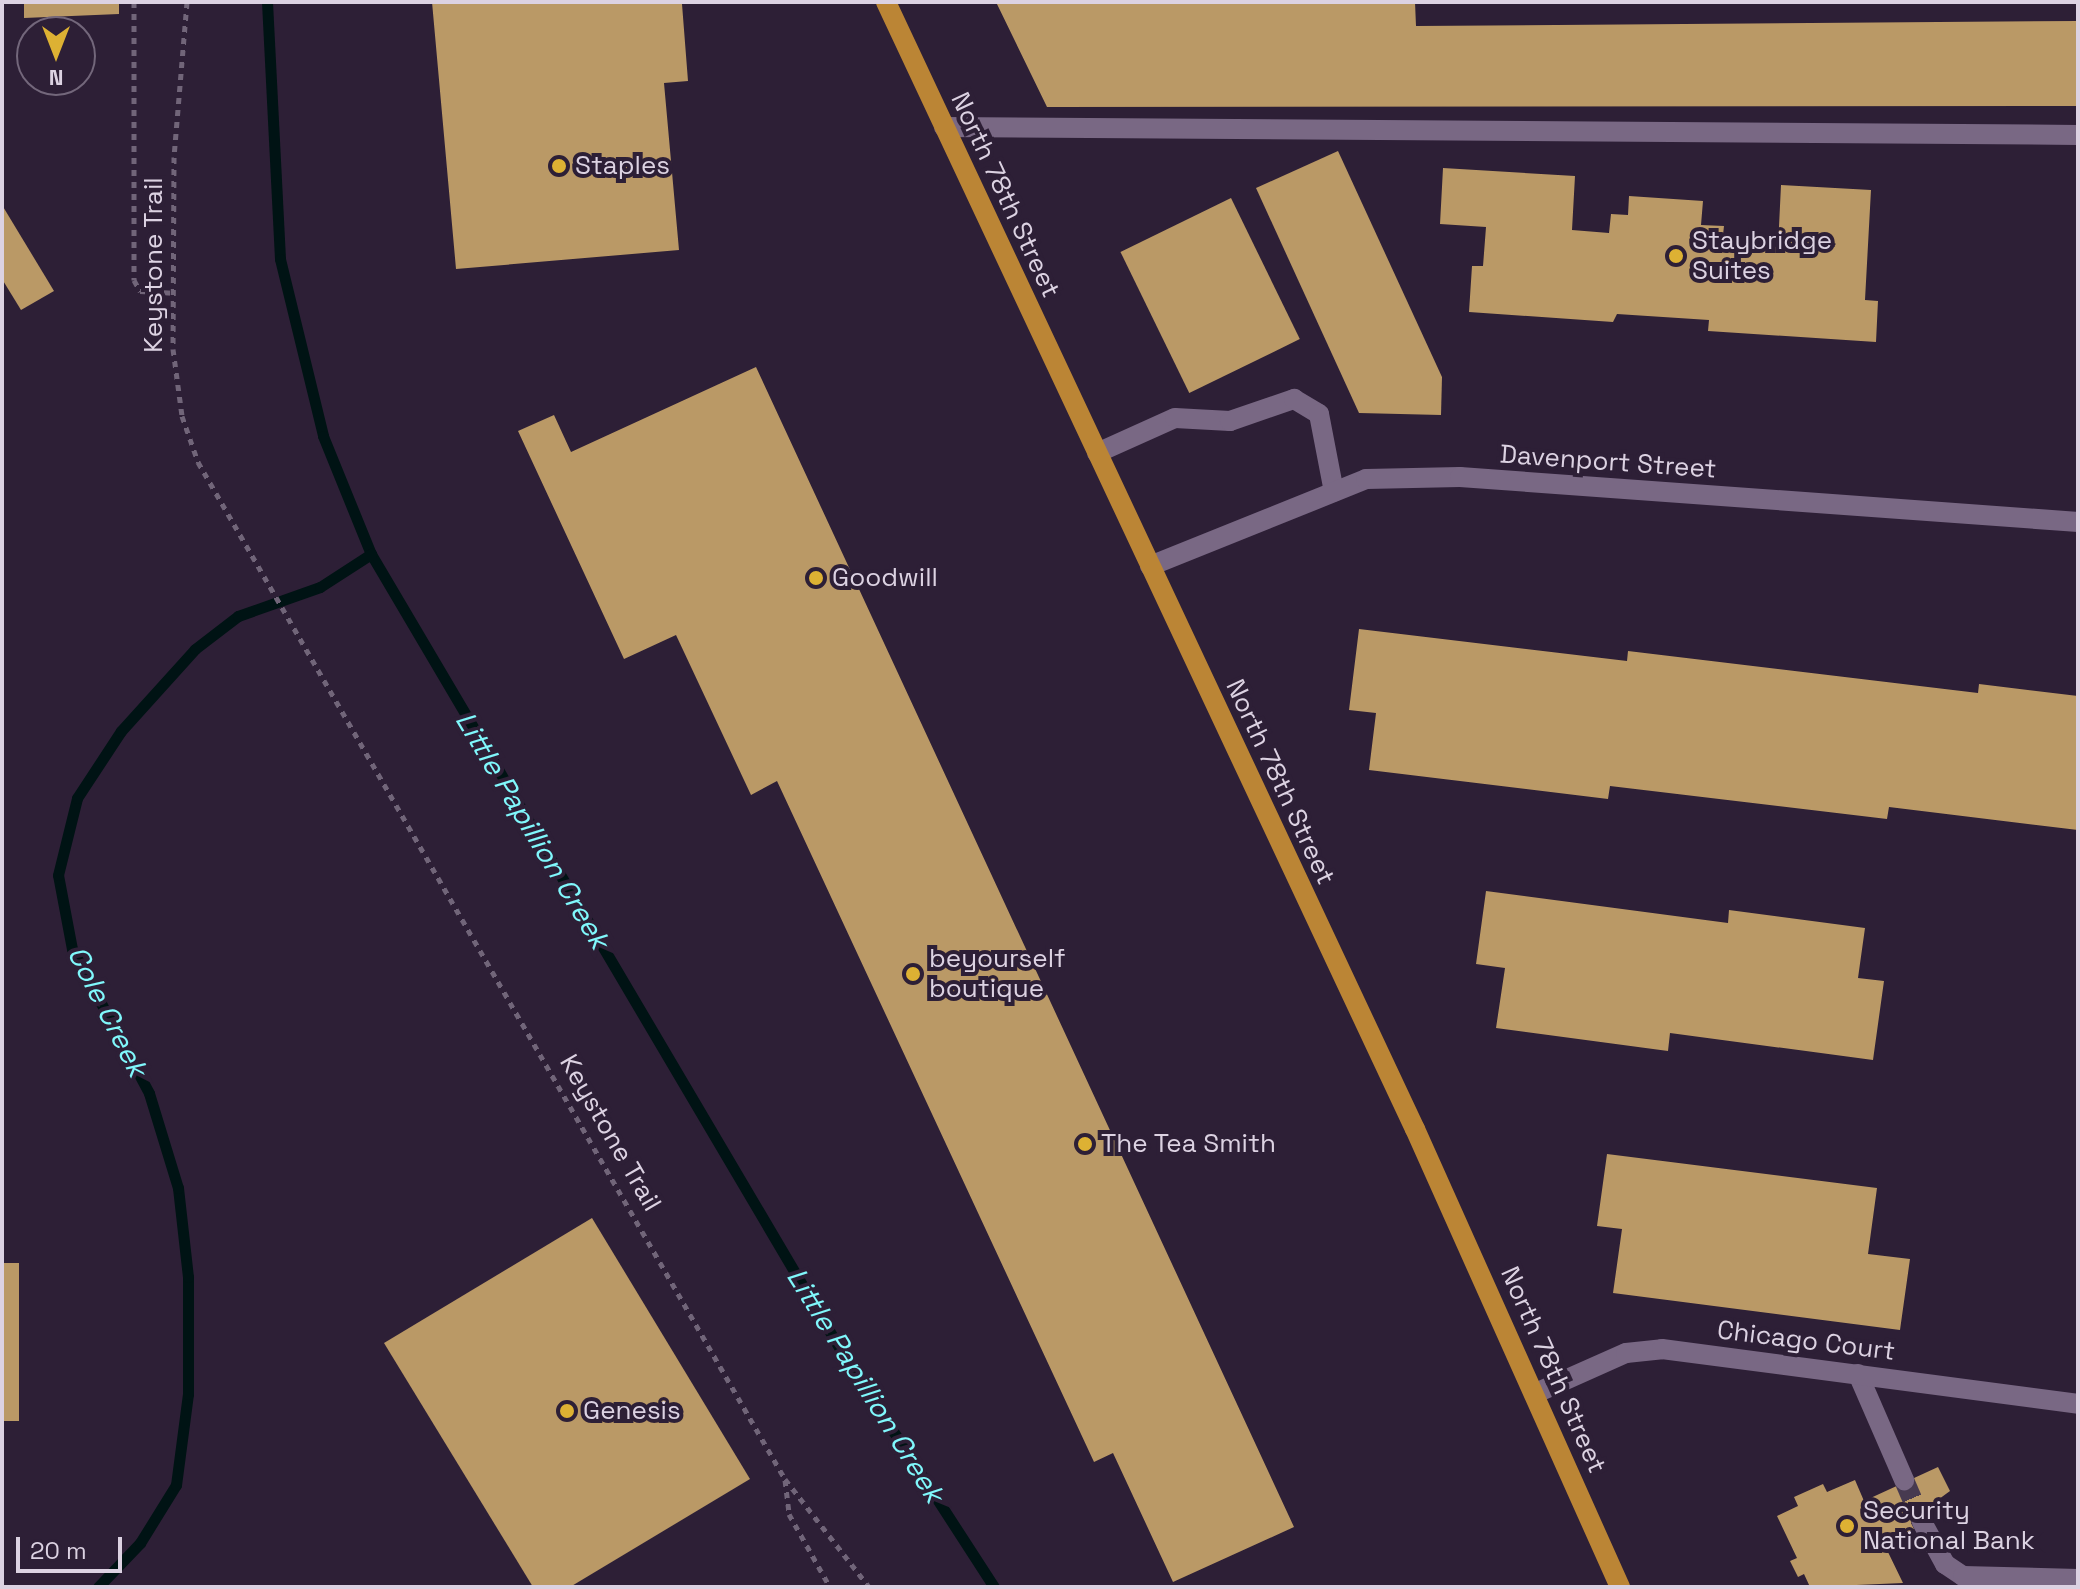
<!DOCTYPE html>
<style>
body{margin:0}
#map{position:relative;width:2080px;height:1589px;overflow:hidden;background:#2d1f36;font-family:"Space Grotesk",sans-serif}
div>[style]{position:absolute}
.stream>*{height:11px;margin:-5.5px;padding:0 5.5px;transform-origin:5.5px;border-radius:5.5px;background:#001314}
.building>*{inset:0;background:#ba9966;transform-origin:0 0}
.minor-tunnel>*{height:20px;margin-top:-10px;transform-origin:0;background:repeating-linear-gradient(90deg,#473a50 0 20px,transparent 0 30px)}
.path>*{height:5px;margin-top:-2.5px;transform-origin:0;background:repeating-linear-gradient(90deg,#716579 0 6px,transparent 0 12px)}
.minor>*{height:20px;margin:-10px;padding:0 10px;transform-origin:10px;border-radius:10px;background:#796884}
.major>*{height:20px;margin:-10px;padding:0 10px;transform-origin:10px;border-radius:10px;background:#bb8535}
.dots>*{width:22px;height:22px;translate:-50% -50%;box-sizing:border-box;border:4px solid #2d1f36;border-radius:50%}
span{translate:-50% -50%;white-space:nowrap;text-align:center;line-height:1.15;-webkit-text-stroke:8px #2d1f36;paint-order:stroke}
.poi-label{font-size:26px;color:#dcd2e2}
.left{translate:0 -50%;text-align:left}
.street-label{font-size:26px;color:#dcd2e2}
.water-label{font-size:28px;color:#80f8fc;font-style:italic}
.frame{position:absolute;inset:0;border:4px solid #dcd2e2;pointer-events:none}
.north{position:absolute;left:16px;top:16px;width:80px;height:80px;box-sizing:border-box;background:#2d1f36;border:2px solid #73677b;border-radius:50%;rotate:180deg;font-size:22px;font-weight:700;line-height:32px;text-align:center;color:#dcd2e2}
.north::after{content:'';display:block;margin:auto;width:28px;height:36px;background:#ddb133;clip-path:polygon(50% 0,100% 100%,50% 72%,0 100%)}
.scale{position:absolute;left:16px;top:1537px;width:106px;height:36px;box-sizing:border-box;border:4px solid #dcd2e2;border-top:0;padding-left:10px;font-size:24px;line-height:28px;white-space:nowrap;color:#dcd2e2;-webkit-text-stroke:6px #2d1f36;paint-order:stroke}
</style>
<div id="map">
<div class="stream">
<div style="left:267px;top:2px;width:257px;rotate:87.1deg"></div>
<div style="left:280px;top:259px;width:182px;rotate:76.3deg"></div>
<div style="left:323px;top:436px;width:127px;rotate:67.9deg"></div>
<div style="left:371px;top:554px;width:923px;rotate:59.46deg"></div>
<div style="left:840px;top:1349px;width:283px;rotate:57.1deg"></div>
<div style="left:98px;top:1587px;width:61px;rotate:-46.3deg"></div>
<div style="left:140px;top:1543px;width:68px;rotate:-58.2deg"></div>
<div style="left:176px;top:1485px;width:92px;rotate:-82.5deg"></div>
<div style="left:188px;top:1394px;width:117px;rotate:-90deg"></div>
<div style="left:188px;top:1277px;width:90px;rotate:-96.4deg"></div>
<div style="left:178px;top:1188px;width:99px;rotate:-107deg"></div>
<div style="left:149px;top:1093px;width:163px;rotate:-118.1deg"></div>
<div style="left:72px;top:949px;width:75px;rotate:-100.7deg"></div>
<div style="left:58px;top:875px;width:79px;rotate:-76.1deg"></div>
<div style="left:77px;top:798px;width:80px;rotate:-56.7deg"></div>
<div style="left:121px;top:731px;width:110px;rotate:-47.9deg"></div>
<div style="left:195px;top:649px;width:54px;rotate:-37.5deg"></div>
<div style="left:238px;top:616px;width:87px;rotate:-19.5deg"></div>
<div style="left:320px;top:587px;width:61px;rotate:-32.9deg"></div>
</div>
<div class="building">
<div style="clip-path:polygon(24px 2px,119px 2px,119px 14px,24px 18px)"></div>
<div style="clip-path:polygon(432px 2px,682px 4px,688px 81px,664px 83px,679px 250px,456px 269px)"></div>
<div style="clip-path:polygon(996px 2px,1415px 2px,1416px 26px,2078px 21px,2078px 106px,1047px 107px)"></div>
<div style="clip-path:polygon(1338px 151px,1442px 377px,1441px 415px,1359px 413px,1256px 188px)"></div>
<div style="clip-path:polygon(1443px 168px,1575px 176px,1572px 230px,1609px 233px,1611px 214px,1628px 215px,1629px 196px,1703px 201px,1701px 225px,1724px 226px,1722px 244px,1778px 247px,1781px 185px,1871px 190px,1865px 300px,1878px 301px,1876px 342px,1708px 331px,1709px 320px,1617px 314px,1613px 322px,1469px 312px,1472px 266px,1483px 266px,1486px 227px,1440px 224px)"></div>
<div style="left:1231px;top:198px;width:157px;height:123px;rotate:64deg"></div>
<div style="clip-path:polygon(2px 205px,54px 291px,21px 310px,2px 279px)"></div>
<div style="clip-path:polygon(756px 367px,1294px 1527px,1173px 1582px,1113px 1453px,1094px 1462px,777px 781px,751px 795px,676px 635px,624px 659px,518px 431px,554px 415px,571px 452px)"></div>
<div style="clip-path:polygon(1359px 629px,1627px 661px,1628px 651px,1978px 693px,1979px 684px,2078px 696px,2078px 830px,1889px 807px,1887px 819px,1610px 786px,1608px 799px,1369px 770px,1376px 713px,1349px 710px)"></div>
<div style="clip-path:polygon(1486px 891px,1728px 923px,1729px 910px,1865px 928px,1858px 978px,1884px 981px,1873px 1060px,1670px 1033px,1668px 1051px,1496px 1028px,1505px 968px,1476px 964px)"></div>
<div style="clip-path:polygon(1607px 1154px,1877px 1188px,1868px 1254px,1910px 1259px,1900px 1330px,1613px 1293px,1622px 1229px,1597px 1226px)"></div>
<div style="clip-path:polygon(592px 1218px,750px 1479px,570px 1587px,533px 1587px,384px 1343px)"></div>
<div style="left:2px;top:1263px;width:17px;height:158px"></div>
<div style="clip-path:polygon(1938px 1467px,1950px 1491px,1924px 1510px,1927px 1516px,1911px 1523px,1914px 1529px,1899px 1536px,1902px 1542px,1887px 1550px,1903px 1583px,1810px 1587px,1804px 1574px,1798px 1577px,1790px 1561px,1797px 1558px,1777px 1516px,1798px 1506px,1794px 1497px,1823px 1484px,1827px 1492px,1855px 1480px,1864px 1501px)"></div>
</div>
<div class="minor-tunnel">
<div style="left:1904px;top:1480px;width:46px;rotate:66.8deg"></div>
</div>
<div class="path">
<div style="left:134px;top:2px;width:278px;rotate:90deg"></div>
<div style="left:134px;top:280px;width:13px;rotate:61deg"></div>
<div style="left:140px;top:291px;width:33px;rotate:3deg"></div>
<div style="left:187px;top:2px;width:156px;rotate:94.8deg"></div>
<div style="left:174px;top:157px;width:192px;rotate:90.3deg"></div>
<div style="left:173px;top:349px;width:68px;rotate:82.3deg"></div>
<div style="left:182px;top:416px;width:49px;rotate:70.8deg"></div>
<div style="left:198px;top:462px;width:1174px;rotate:60.01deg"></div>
<div style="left:785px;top:1479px;width:137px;rotate:52.1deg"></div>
<div style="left:785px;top:1480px;width:34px;rotate:83deg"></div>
<div style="left:789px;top:1514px;width:84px;rotate:60.7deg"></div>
</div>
<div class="minor">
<div style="left:944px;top:127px;width:1134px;rotate:0.4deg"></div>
<div style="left:1097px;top:453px;width:85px;rotate:-24.2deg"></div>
<div style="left:1175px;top:418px;width:55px;rotate:3.1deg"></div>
<div style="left:1230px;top:421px;width:68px;rotate:-19deg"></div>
<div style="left:1294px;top:399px;width:29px;rotate:31deg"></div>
<div style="left:1319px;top:414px;width:79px;rotate:79.1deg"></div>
<div style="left:1150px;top:566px;width:233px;rotate:-21.9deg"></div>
<div style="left:1366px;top:479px;width:94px;rotate:-1.2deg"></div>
<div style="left:1460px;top:477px;width:620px;rotate:4.16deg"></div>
<div style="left:1858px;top:1374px;width:116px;rotate:66.5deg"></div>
<div style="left:1536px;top:1393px;width:98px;rotate:-24deg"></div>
<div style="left:1626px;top:1353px;width:36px;rotate:-6deg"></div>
<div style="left:1662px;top:1349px;width:420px;rotate:7.5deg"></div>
<div style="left:1922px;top:1522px;width:48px;rotate:61.3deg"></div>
<div style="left:1945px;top:1564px;width:22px;rotate:34deg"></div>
<div style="left:1963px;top:1576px;width:115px;rotate:1.5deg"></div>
</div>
<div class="major">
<div style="left:886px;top:2px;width:1245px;rotate:64.86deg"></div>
<div style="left:1415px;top:1129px;width:502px;rotate:65.89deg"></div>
</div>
<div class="dots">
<div style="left:559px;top:166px;background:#ddb133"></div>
<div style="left:1676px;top:256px;background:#ddb133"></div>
<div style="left:816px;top:578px;background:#ddb133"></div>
<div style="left:913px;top:974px;background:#ddb133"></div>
<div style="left:1085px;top:1144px;background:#ddb133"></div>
<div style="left:567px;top:1411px;background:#ddb133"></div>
<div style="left:1847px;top:1526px;background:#ddb133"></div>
</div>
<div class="poi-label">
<span class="left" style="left:575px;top:166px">Staples</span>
<span class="left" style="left:1692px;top:256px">Staybridge<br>Suites</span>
<span class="left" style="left:832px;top:578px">Goodwill</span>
<span class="left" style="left:929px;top:974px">beyourself<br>boutique</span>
<span class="left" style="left:1101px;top:1144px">The Tea Smith</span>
<span class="left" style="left:583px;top:1411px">Genesis</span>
<span class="left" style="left:1863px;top:1526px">Security<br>National Bank</span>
</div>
<div class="street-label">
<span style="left:1005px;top:195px;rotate:65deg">North 78th Street</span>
<span style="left:154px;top:265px;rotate:-90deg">Keystone Trail</span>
<span style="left:1608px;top:462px;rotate:4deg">Davenport Street</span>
<span style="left:1280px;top:782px;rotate:65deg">North 78th Street</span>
<span style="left:610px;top:1133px;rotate:60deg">Keystone Trail</span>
<span style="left:1806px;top:1341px;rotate:7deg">Chicago Court</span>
<span style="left:1553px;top:1370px;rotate:66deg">North 78th Street</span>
</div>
<div class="water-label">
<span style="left:533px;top:830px;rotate:59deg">Little Papillion Creek</span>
<span style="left:108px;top:1011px;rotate:63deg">Cole Creek</span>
<span style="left:866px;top:1385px;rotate:58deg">Little Papillion Creek</span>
</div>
<div class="frame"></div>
<div class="north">N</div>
<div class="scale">20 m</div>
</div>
